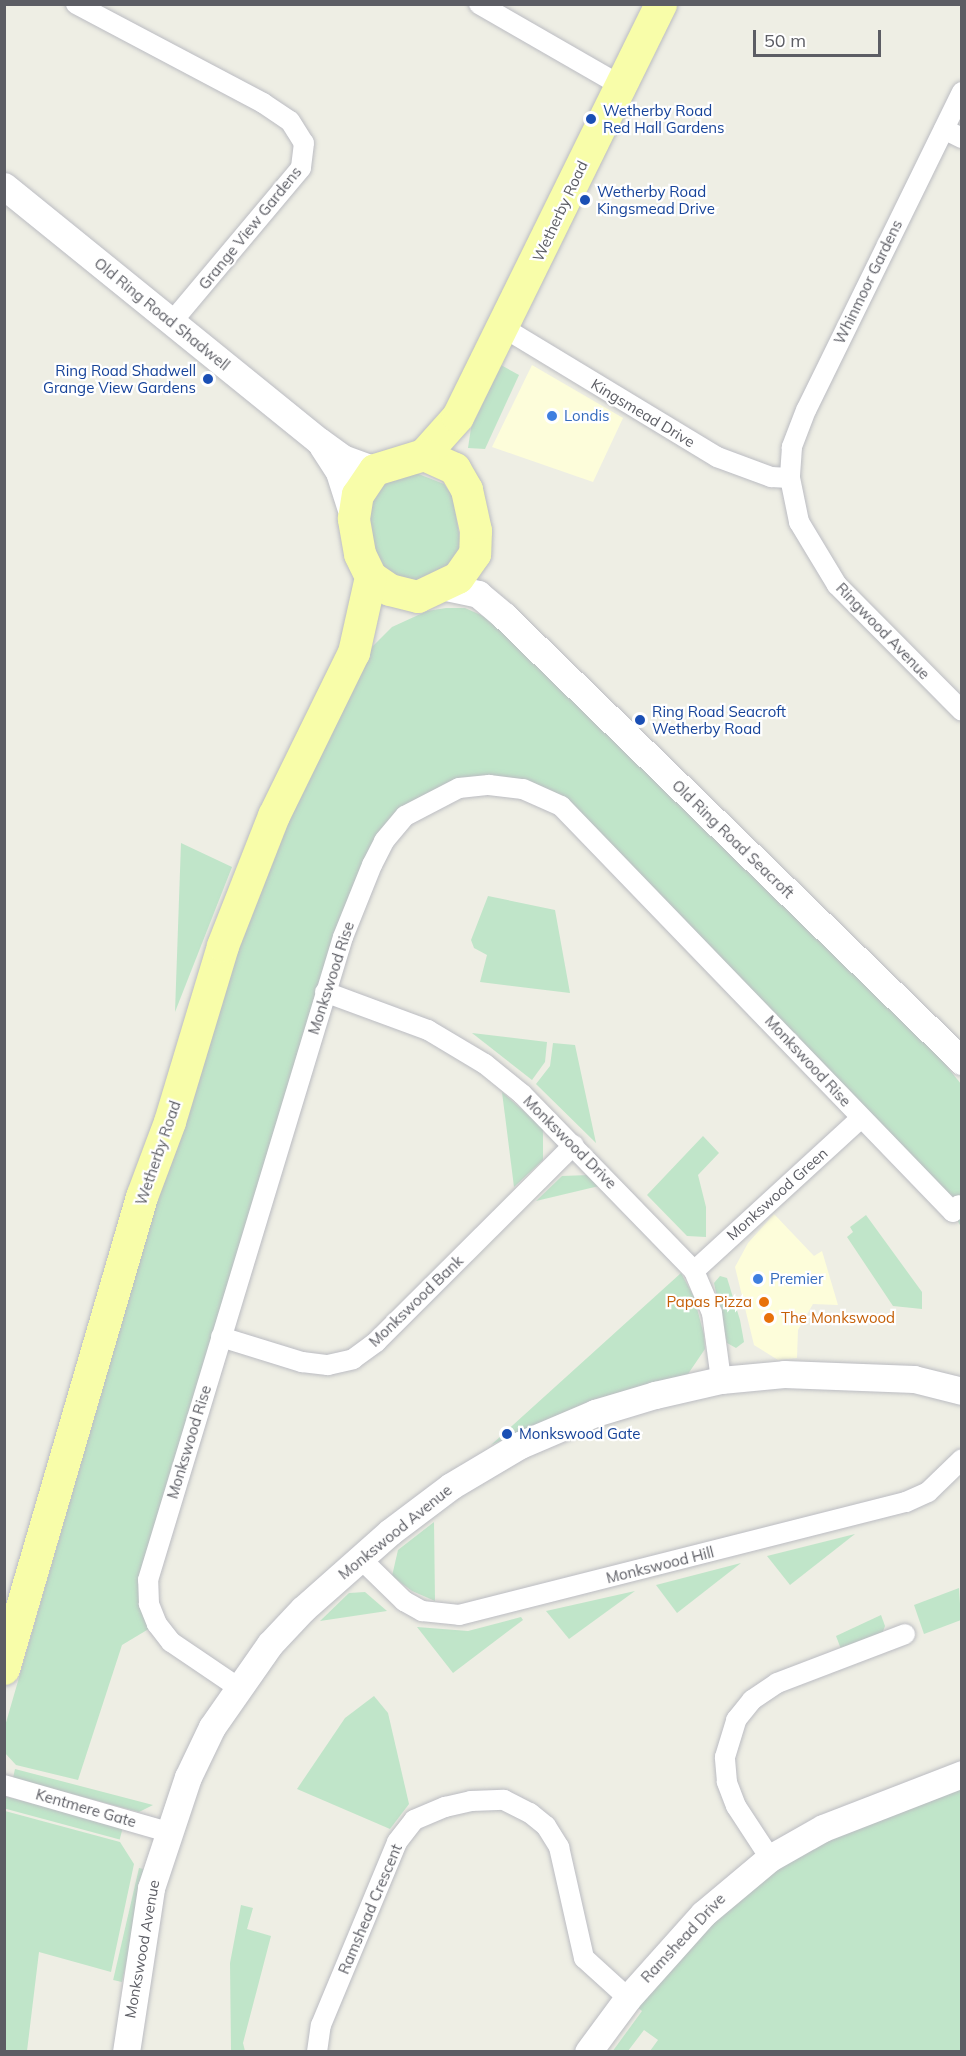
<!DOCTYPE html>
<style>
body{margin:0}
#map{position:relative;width:966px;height:2056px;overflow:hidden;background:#eeeee4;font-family:Mulish,sans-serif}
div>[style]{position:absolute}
.commercial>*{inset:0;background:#fdfdda}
.green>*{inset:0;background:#c0e5c9;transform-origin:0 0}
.roads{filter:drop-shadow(0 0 2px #bbbcc2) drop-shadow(0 0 2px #bbbcc2)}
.street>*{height:20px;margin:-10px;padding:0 10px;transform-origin:10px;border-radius:10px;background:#fff}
.secondary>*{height:27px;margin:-13.5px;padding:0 13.5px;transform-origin:13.5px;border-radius:13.5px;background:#fff}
.primary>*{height:32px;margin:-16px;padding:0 16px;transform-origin:16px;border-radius:16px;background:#f8fda9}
.dots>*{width:16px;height:16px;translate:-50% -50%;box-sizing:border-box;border:3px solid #fff;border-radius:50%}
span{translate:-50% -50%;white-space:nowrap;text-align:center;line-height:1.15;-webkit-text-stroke:4.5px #fff;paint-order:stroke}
.transit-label{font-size:15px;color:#164399}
.left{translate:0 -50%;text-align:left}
.right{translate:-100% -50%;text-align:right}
.street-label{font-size:15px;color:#5c5d64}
.shop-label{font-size:15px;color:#366cbe}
.food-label{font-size:15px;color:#c56008}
.frame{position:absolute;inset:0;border:6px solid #5c5d64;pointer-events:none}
.scale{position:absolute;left:753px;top:30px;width:128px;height:27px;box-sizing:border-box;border:3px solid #5c5d64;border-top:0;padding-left:8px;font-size:18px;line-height:21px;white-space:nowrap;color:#5c5d64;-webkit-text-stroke:4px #fff;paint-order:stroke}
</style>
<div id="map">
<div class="commercial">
<div style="clip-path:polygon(532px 365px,623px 418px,593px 482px,492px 447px)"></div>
<div style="clip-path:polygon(774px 1214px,814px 1256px,822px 1251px,838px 1305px,813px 1304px,798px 1330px,797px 1358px,778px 1360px,754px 1345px,735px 1267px,748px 1243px)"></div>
</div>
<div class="green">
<div style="clip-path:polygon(501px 365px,519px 375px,485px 449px,468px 448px,471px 428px)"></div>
<div style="clip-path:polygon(416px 473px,444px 484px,453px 497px,462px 552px,446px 577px,402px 584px,379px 564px,367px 519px,369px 504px,387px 480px)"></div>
<div style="clip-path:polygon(446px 608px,465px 608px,490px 619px,925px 1039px,961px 1084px,961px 1227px,953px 1212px,588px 830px,523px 789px,429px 801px,372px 865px,154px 1557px,157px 1624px,122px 1645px,78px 1780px,16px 1765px,5px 1753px,5px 1726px,186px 1101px,263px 875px,363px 656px,392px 627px,427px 611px)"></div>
<div style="clip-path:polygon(181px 843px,232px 867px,175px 1012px)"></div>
<div style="clip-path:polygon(488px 896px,555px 910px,570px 993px,480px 982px,487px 955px,474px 948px,471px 940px)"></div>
<div style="clip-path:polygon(472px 1033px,547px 1042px,545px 1062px,532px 1080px)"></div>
<div style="clip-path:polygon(553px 1043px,575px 1045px,596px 1143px,536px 1084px,550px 1066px)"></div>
<div style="clip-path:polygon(502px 1092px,543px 1128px,543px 1160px,514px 1187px)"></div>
<div style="clip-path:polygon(703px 1136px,719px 1153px,698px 1175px,706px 1207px,706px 1237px,687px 1236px,647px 1195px)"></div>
<div style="clip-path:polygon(589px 1175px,599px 1186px,536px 1201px,562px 1176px)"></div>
<div style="clip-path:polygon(866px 1215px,922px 1292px,922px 1309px,893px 1306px,847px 1237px,853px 1232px,850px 1227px)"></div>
<div style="clip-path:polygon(681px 1273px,694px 1297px,704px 1335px,705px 1349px,688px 1374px,592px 1400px,491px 1445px)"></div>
<div style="clip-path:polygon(720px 1276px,727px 1278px,740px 1320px,744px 1342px,736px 1348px,727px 1343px,714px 1283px)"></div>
<div style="clip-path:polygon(434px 1522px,435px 1601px,412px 1591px,392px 1576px,398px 1550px)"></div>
<div style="clip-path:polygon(855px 1534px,790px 1585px,767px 1556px)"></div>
<div style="clip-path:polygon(741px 1563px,677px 1613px,656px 1585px)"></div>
<div style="clip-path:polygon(959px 1588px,961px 1620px,924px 1634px,914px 1605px)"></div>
<div style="clip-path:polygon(635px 1591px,569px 1639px,546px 1611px)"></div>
<div style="clip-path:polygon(365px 1592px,387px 1611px,320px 1621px,349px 1593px)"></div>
<div style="clip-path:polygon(881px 1615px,885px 1626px,882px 1634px,841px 1649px,836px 1636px)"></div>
<div style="clip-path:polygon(521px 1617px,523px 1620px,453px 1673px,417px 1627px,468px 1631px)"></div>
<div style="clip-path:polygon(374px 1696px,388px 1713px,409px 1804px,390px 1829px,297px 1789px,345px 1718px)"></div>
<div style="clip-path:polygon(15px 1769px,153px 1805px,139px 1812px,13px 1778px)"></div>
<div style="clip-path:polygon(961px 1788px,961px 2051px,650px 2051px,658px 2040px,644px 2030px,628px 2051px,612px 2052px,642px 2011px,636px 2006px,712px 1919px,796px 1852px)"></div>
<div style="left:4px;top:1796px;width:123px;height:12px;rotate:15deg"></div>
<div style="clip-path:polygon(5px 1811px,120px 1842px,134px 1864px,111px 1972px,39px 1952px,27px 2051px,5px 2051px)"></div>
<div style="left:139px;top:1868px;width:9px;height:115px;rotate:13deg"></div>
<div style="clip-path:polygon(241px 1905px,253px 1908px,247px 1929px,271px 1936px,243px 2043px,245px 2051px,223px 2051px,231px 2050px,230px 1963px)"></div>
</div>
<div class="roads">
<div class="street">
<div style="left:76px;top:4px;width:212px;rotate:27.9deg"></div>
<div style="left:263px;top:103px;width:32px;rotate:34deg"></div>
<div style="left:290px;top:121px;width:26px;rotate:58deg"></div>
<div style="left:304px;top:143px;width:25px;rotate:97deg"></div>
<div style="left:301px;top:168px;width:201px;rotate:130deg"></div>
<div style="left:479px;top:4px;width:163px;rotate:29.9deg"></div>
<div style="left:962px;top:92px;width:354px;rotate:116.1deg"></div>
<div style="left:806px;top:410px;width:40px;rotate:111deg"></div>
<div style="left:792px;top:447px;width:31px;rotate:94deg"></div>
<div style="left:790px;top:478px;width:45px;rotate:78.4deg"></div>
<div style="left:799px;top:522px;width:74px;rotate:58.9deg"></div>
<div style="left:837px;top:585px;width:177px;rotate:45.2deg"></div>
<div style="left:944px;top:129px;width:20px;rotate:27deg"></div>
<div style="left:504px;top:328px;width:249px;rotate:31.2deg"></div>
<div style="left:717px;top:457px;width:58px;rotate:20.3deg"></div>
<div style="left:771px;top:477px;width:19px;rotate:3deg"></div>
<div style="left:325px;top:992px;width:110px;rotate:20.3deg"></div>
<div style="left:428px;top:1030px;width:66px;rotate:30.8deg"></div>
<div style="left:485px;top:1064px;width:48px;rotate:39deg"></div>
<div style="left:522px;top:1094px;width:247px;rotate:45.8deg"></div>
<div style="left:694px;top:1271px;width:46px;rotate:66.8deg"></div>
<div style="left:712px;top:1313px;width:68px;rotate:82.3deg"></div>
<div style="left:694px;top:1271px;width:226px;rotate:-42.5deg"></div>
<div style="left:221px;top:1337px;width:85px;rotate:17.2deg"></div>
<div style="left:302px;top:1362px;width:26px;rotate:7deg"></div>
<div style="left:328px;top:1365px;width:26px;rotate:-13deg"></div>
<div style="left:353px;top:1359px;width:29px;rotate:-36deg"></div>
<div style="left:376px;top:1342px;width:279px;rotate:-44.9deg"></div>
<div style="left:360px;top:1558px;width:62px;rotate:44.3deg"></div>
<div style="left:404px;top:1601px;width:21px;rotate:29deg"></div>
<div style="left:422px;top:1611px;width:37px;rotate:6deg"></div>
<div style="left:459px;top:1615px;width:461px;rotate:-14.2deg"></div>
<div style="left:906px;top:1502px;width:24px;rotate:-24deg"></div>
<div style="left:928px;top:1492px;width:47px;rotate:-44.1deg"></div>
<div style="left:239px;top:1688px;width:82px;rotate:-145.9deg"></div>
<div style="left:171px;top:1642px;width:23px;rotate:-128deg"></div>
<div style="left:157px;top:1624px;width:22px;rotate:-112deg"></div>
<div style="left:149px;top:1604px;width:24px;rotate:-92deg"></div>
<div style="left:148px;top:1580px;width:672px;rotate:-73.13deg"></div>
<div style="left:343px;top:937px;width:78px;rotate:-68.1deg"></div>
<div style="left:372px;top:865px;width:27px;rotate:-63deg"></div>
<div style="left:384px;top:841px;width:33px;rotate:-50deg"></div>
<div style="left:405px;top:816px;width:61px;rotate:-27.4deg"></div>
<div style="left:459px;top:788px;width:30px;rotate:-6deg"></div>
<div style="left:489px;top:785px;width:34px;rotate:7deg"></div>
<div style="left:523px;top:789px;width:42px;rotate:24.1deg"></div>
<div style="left:561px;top:806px;width:564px;rotate:46.01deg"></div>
<div style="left:953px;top:1212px;width:9px;rotate:-49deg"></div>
<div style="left:4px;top:1785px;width:171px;rotate:16deg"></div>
<div style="left:770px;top:1858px;width:62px;rotate:-123.2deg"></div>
<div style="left:736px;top:1806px;width:26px;rotate:-111deg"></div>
<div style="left:727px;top:1782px;width:25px;rotate:-95deg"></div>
<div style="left:725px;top:1757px;width:39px;rotate:-73deg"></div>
<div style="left:736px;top:1720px;width:26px;rotate:-51deg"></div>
<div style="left:752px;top:1700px;width:30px;rotate:-34deg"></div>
<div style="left:777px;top:1683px;width:137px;rotate:-20.9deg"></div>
<div style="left:317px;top:2052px;width:27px;rotate:-82deg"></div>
<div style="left:321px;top:2025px;width:198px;rotate:-67.4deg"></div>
<div style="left:397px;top:1842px;width:28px;rotate:-52deg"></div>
<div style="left:414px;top:1820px;width:34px;rotate:-23deg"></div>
<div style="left:445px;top:1807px;width:27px;rotate:-13deg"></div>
<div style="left:471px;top:1801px;width:33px;rotate:-2deg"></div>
<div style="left:504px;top:1800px;width:29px;rotate:27deg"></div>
<div style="left:530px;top:1813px;width:21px;rotate:39deg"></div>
<div style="left:546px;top:1826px;width:25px;rotate:58deg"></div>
<div style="left:559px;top:1847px;width:114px;rotate:77.3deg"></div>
<div style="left:584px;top:1958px;width:59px;rotate:42.3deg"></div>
</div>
<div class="secondary">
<div style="left:4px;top:186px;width:405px;rotate:39deg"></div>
<div style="left:319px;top:441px;width:29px;rotate:36deg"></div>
<div style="left:342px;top:458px;width:35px;rotate:20deg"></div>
<div style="left:323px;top:447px;width:30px;rotate:57deg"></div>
<div style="left:339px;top:472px;width:49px;rotate:72.3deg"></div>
<div style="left:446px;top:587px;width:33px;rotate:12deg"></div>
<div style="left:478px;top:594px;width:34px;rotate:40deg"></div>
<div style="left:504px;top:616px;width:639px;rotate:44.18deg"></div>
<div style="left:126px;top:2052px;width:166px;rotate:-81.3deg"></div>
<div style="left:151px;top:1888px;width:117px;rotate:-71.6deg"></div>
<div style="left:188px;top:1777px;width:55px;rotate:-64.4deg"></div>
<div style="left:212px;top:1727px;width:101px;rotate:-55.1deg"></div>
<div style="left:270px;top:1644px;width:48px;rotate:-46.7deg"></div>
<div style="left:303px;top:1609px;width:116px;rotate:-41.5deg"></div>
<div style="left:390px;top:1532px;width:76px;rotate:-37deg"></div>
<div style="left:451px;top:1486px;width:80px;rotate:-30.7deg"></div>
<div style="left:520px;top:1445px;width:82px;rotate:-23.1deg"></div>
<div style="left:595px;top:1413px;width:63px;rotate:-16.7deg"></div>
<div style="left:655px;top:1395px;width:68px;rotate:-12.8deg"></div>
<div style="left:721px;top:1380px;width:63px;rotate:-5.4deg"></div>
<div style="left:784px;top:1374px;width:130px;rotate:2.2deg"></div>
<div style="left:914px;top:1379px;width:49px;rotate:14deg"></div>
<div style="left:588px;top:2052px;width:67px;rotate:-53.5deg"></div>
<div style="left:628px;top:1998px;width:113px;rotate:-48.2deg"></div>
<div style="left:703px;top:1914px;width:87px;rotate:-39.9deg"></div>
<div style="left:770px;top:1858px;width:61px;rotate:-29.5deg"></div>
<div style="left:823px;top:1828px;width:149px;rotate:-21.2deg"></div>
</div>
<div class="primary">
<div style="left:424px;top:455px;width:51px;rotate:-48.2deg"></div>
<div style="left:458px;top:417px;width:460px;rotate:-63.8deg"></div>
<div style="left:424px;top:455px;width:34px;rotate:24deg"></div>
<div style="left:455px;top:469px;width:24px;rotate:60deg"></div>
<div style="left:467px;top:490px;width:42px;rotate:77.6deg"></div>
<div style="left:476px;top:531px;width:23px;rotate:92deg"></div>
<div style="left:475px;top:554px;width:29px;rotate:125deg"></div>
<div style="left:458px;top:578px;width:44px;rotate:154.6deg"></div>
<div style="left:418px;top:597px;width:29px;rotate:-166deg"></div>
<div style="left:390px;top:590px;width:23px;rotate:-146deg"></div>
<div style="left:371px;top:577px;width:25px;rotate:-116deg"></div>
<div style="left:360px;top:554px;width:36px;rotate:-100deg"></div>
<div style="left:354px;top:519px;width:24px;rotate:-81deg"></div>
<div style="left:358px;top:495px;width:30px;rotate:-56deg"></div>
<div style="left:375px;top:470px;width:51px;rotate:-17deg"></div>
<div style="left:4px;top:1669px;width:492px;rotate:-73.7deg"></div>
<div style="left:142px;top:1197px;width:80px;rotate:-69.5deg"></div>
<div style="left:170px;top:1122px;width:184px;rotate:-73.2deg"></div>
<div style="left:223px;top:946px;width:140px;rotate:-68.6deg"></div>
<div style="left:274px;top:816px;width:182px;rotate:-63.9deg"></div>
<div style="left:354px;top:653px;width:78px;rotate:-77.4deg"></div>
</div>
</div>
<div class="dots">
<div style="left:591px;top:119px;background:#1a4fb4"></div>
<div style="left:585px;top:200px;background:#1a4fb4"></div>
<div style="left:208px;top:379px;background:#1a4fb4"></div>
<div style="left:552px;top:416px;background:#3f7fe0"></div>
<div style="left:640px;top:720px;background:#1a4fb4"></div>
<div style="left:758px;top:1279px;background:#3f7fe0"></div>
<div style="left:764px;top:1302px;background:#e8710a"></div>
<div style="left:769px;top:1318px;background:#e8710a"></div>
<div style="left:507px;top:1434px;background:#1a4fb4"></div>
</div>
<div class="transit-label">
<span class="left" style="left:603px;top:119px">Wetherby Road<br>Red Hall Gardens</span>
<span class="left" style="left:597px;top:200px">Wetherby Road<br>Kingsmead Drive</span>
<span class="right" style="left:196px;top:379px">Ring Road Shadwell<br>Grange View Gardens</span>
<span class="left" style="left:652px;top:720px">Ring Road Seacroft<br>Wetherby Road</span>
<span class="left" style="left:519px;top:1434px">Monkswood Gate</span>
</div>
<div class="street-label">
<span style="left:560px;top:211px;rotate:-65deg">Wetherby Road</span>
<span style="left:250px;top:228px;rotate:-51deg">Grange View Gardens</span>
<span style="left:868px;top:282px;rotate:-64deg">Whinmoor Gardens</span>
<span style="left:162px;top:314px;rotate:39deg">Old Ring Road Shadwell</span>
<span style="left:643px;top:413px;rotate:31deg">Kingsmead Drive</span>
<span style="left:883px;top:631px;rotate:46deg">Ringwood Avenue</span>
<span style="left:733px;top:839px;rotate:44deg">Old Ring Road Seacroft</span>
<span style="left:331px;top:978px;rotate:-72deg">Monkswood Rise</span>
<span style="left:808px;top:1061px;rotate:47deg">Monkswood Rise</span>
<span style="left:570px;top:1142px;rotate:45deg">Monkswood Drive</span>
<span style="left:158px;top:1153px;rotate:-71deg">Wetherby Road</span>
<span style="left:777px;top:1194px;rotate:-42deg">Monkswood Green</span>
<span style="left:416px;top:1301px;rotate:-44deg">Monkswood Bank</span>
<span style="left:189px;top:1442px;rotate:-73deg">Monkswood Rise</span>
<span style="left:395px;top:1532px;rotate:-39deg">Monkswood Avenue</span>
<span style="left:660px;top:1565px;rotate:-14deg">Monkswood Hill</span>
<span style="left:86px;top:1808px;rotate:16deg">Kentmere Gate</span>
<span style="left:370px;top:1909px;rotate:-67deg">Ramshead Crescent</span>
<span style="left:683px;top:1938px;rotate:-47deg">Ramshead Drive</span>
<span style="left:142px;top:1949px;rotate:-80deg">Monkswood Avenue</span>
</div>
<div class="shop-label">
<span class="left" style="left:564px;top:416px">Londis</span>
<span class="left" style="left:770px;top:1279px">Premier</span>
</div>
<div class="food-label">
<span class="right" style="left:752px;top:1302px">Papas Pizza</span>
<span class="left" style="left:781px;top:1318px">The Monkswood</span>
</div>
<div class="frame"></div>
<div class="scale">50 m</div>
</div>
